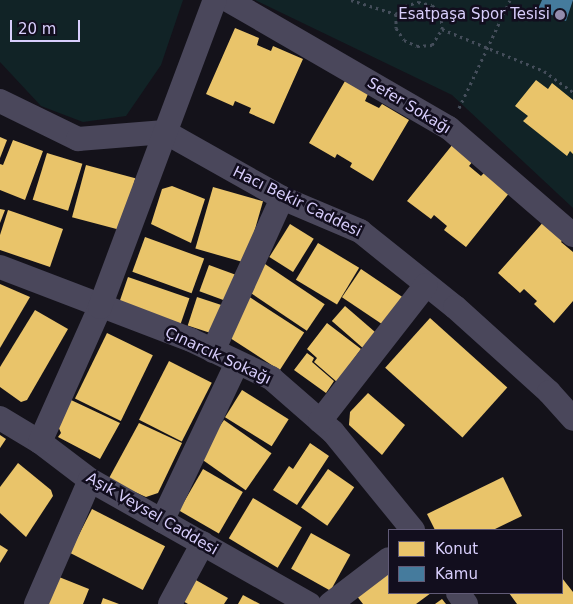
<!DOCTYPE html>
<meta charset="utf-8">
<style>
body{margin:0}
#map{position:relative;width:573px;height:604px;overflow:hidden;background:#14121a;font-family:"DejaVu Sans",sans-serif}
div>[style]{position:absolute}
.green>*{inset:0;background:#112326}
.homes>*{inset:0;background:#e9c46a;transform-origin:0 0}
.public>*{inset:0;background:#457b9d}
.path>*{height:3px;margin-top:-1.5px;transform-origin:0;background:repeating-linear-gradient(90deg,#454e5b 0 2.5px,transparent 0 6.5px)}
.street>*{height:24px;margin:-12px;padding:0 12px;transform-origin:12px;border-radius:12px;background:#4a475b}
.dots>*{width:14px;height:14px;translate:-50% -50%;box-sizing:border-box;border:2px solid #120e1e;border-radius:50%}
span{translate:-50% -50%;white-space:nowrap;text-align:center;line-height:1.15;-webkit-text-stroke:5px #120e1e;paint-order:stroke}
.poi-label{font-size:15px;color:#d8cefc}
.right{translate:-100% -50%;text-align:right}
.street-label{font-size:15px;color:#d8cefc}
.legend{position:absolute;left:388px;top:529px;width:175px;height:65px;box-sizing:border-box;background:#120e1e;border:1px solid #615b77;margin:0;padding:6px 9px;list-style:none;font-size:15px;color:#d8cefc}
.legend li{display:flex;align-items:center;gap:10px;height:25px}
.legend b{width:25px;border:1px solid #615b77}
.scale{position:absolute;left:10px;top:20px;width:70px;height:22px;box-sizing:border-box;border:2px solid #d8cefc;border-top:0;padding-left:6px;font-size:15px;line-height:18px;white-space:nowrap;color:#d8cefc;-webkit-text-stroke:4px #120e1e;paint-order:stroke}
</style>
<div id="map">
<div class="green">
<div style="clip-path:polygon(0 0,183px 0,161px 65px,126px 116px,83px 122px,41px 106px,0 62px)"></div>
<div style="clip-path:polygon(255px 0,573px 0,573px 208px,452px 95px)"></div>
</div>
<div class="homes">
<div style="clip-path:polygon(235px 28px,259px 38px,257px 45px,271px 51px,273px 46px,303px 59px,274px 124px,249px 113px,251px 108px,235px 101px,233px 106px,206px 94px)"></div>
<div style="clip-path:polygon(536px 80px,548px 89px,552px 83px,573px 100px,573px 154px,570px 151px,567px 156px,523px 121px,528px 116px,515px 106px)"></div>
<div style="clip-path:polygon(345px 81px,368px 94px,365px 101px,379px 108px,382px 104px,409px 120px,373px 181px,350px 167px,352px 163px,337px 154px,335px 158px,309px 143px)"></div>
<div style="clip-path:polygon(0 137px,7px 140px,0 158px)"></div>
<div style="clip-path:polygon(13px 140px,43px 151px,25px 200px,0 190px,0 164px,3px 165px)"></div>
<div style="clip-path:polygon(453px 144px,473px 161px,469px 166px,481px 176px,485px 172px,510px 192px,466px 247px,444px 230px,447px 226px,434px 215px,431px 219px,407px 201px)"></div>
<div style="left:47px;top:153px;width:37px;height:49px;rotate:17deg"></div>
<div style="left:86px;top:165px;width:51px;height:54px;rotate:15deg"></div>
<div style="clip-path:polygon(172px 186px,205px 199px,191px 243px,151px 224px,162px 189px)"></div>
<div style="left:213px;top:187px;width:52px;height:64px;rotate:16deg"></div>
<div style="clip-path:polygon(0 209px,5px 210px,0 223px)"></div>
<div style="clip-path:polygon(8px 210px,63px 229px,50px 267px,0 250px,0 235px)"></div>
<div style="clip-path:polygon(546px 219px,566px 236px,561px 242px,573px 252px,573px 301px,554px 323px,534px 304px,537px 301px,524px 289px,520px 293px,498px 273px)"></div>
<div style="left:290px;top:224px;width:28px;height:39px;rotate:32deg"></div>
<div style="left:145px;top:237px;width:63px;height:37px;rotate:20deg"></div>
<div style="left:318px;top:243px;width:48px;height:43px;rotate:31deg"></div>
<div style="left:265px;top:264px;width:72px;height:32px;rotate:34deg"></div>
<div style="left:209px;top:265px;width:29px;height:28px;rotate:20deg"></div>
<div style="left:361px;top:269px;width:53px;height:34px;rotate:34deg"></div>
<div style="left:128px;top:277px;width:65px;height:27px;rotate:19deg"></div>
<div style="clip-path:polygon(0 284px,30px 297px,0 348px)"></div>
<div style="left:248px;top:296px;width:67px;height:45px;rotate:33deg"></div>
<div style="left:197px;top:297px;width:28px;height:30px;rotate:18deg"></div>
<div style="left:345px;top:306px;width:44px;height:20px;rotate:41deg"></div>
<div style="clip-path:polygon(35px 310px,68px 329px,27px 400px,21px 402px,0 387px,0 367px)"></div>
<div style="left:430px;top:318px;width:104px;height:67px;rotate:42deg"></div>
<div style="clip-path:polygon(327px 323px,361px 349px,337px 382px,314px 362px,317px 358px,307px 349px)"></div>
<div style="left:107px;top:333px;width:51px;height:73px;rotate:26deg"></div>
<div style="clip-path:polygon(307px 353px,314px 358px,312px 362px,334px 381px,326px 393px,294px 370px)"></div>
<div style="left:169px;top:361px;width:48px;height:66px;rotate:27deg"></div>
<div style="left:242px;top:390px;width:55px;height:32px;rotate:32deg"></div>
<div style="clip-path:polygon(368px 393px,405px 425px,382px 455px,349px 425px,350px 412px)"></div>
<div style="clip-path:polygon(71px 400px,120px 423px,100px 459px,58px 437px,61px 433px,58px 426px)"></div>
<div style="left:224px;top:420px;width:58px;height:45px;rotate:35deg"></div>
<div style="clip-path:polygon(139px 423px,182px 443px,158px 493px,146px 497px,108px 480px)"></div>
<div style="clip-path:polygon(0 435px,6px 439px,0 448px)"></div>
<div style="clip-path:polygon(310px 443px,329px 456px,297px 505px,273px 490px,289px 466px,293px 469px)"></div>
<div style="clip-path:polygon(18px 463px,51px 490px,53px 496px,26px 537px,0 513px,0 487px)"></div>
<div style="left:203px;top:469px;width:46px;height:48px;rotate:30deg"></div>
<div style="left:328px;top:469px;width:32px;height:47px;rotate:35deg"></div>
<div style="clip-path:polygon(503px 477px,522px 516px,493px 530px,435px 530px,427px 514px)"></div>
<div style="left:253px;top:498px;width:57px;height:47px;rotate:31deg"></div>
<div style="left:92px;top:509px;width:82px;height:49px;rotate:27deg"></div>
<div style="left:311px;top:533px;width:45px;height:41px;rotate:29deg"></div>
<div style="clip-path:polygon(0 545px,8px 550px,0 563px)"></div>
<div style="clip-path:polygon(389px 571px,389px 593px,431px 593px,416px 604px,363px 604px,356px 595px)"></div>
<div style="clip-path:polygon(59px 577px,89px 589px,83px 604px,48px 604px)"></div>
<div style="clip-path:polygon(562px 578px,573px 592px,573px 604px,517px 604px,509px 593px,562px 593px)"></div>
<div style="clip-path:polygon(194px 579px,228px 598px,224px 604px,188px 604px,181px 600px)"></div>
<div style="clip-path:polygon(243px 595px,260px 604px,238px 604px)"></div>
<div style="clip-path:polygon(103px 598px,119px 604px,101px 604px)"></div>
<div style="clip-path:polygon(442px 599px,446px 604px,435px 604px)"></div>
</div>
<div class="public">
<div style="clip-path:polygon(542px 0,573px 0,566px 21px,538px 9px)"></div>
</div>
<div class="path">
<div style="left:351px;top:0;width:47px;rotate:17.3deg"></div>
<div style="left:396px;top:14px;width:12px;rotate:-42deg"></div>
<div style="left:405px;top:6px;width:14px;rotate:-17deg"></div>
<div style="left:418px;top:2px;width:14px;rotate:12deg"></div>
<div style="left:432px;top:5px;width:13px;rotate:45deg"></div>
<div style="left:441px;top:14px;width:15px;rotate:86deg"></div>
<div style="left:442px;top:29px;width:110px;rotate:22.4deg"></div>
<div style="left:544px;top:71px;width:36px;rotate:36deg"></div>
<div style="left:396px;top:14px;width:14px;rotate:90deg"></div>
<div style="left:396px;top:28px;width:14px;rotate:56deg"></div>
<div style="left:404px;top:40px;width:14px;rotate:25deg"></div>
<div style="left:417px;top:46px;width:15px;rotate:-4deg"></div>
<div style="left:432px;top:45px;width:19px;rotate:-58deg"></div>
<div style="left:459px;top:108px;width:119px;rotate:-64.7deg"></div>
</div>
<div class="street">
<div style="left:228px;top:0;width:255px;rotate:30.1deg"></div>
<div style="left:449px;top:128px;width:164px;rotate:40.8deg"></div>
<div style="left:0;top:101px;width:87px;rotate:26deg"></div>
<div style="left:78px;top:139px;width:87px;rotate:-4.6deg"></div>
<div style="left:165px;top:132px;width:134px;rotate:29.4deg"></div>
<div style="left:282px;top:198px;width:85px;rotate:22.9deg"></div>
<div style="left:360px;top:231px;width:122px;rotate:38.7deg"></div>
<div style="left:455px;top:307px;width:127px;rotate:42.1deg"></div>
<div style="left:549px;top:392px;width:36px;rotate:48deg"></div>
<div style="left:0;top:267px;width:204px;rotate:20.9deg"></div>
<div style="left:191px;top:340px;width:89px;rotate:25.4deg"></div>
<div style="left:271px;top:378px;width:82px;rotate:41.1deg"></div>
<div style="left:333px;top:432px;width:127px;rotate:50.8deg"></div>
<div style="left:213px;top:351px;width:168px;rotate:-65.7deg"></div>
<div style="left:0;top:418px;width:47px;rotate:31deg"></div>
<div style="left:40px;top:442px;width:63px;rotate:37.2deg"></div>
<div style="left:90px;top:480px;width:252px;rotate:29.5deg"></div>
<div style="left:320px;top:421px;width:172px;rotate:-52.1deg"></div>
<div style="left:40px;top:442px;width:148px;rotate:-66deg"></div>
<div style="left:100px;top:307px;width:328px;rotate:-69.5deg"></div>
<div style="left:162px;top:521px;width:175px;rotate:-64.6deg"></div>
<div style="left:458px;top:593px;width:14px;rotate:54deg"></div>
<div style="left:36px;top:604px;width:135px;rotate:-66.5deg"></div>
<div style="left:170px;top:604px;width:69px;rotate:-61.6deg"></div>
<div style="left:330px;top:604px;width:74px;rotate:-37.3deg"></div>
</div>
<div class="dots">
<div style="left:560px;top:15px;background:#938cad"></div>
</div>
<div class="poi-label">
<span class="right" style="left:550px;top:15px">Esatpaşa Spor Tesisi</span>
</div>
<div class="street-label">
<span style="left:409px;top:106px;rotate:31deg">Sefer Sokağı</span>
<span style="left:297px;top:202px;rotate:26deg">Hacı Bekir Caddesi</span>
<span style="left:218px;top:356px;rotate:25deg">Çınarcık Sokağı</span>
<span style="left:152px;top:514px;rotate:30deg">Aşık Veysel Caddesi</span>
</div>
<ul class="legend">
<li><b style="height:14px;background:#e9c46a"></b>Konut</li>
<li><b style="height:14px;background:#457b9d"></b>Kamu</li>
</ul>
<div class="scale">20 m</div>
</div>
